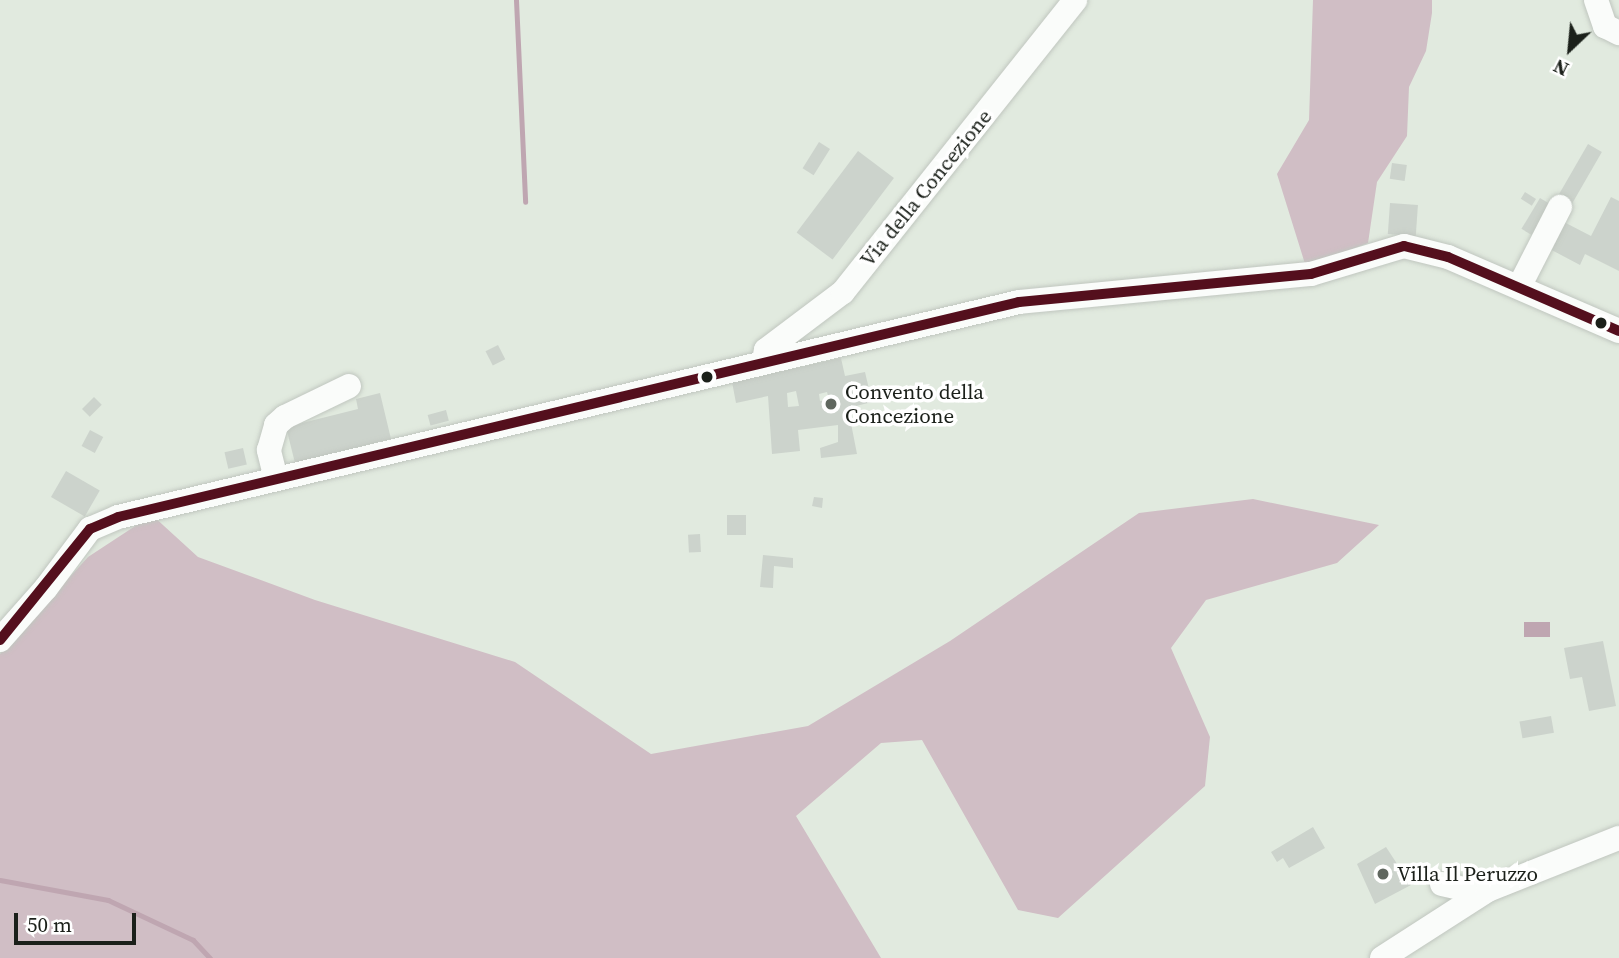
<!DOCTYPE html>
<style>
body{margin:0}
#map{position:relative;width:1619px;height:958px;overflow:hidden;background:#e1eadf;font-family:"Source Serif 4",serif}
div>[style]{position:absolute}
.forest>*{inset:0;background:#d0bec5}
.water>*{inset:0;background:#bfa6b1;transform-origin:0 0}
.stream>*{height:5px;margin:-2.5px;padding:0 2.5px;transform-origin:2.5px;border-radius:2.5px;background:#bfa6b1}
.building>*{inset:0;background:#ccd3cc;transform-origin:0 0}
.roads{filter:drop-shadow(0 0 2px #c0c6bf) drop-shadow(0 0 2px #c0c6bf)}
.minor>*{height:24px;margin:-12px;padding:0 12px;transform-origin:12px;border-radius:12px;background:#fafcfa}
.bus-1>*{height:10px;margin:-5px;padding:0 5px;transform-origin:5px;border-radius:5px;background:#540f1d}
.dots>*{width:19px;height:19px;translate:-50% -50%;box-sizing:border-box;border:4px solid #fff;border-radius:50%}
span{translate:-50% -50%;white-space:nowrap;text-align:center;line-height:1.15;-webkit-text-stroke:7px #fff;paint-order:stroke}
.street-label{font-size:21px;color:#1b201a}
.poi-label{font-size:21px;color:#1b201a}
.left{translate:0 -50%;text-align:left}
.north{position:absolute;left:1535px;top:14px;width:70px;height:70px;-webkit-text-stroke:5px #fff;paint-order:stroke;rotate:206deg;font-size:19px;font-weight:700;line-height:28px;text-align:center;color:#1b201a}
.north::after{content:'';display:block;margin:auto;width:24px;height:32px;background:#1b201a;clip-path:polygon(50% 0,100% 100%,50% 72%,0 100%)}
.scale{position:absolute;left:14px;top:913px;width:122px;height:32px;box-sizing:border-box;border:4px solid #1b201a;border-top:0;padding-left:9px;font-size:21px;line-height:24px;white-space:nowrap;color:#1b201a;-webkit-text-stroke:5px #fff;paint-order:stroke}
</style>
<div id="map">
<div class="forest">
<div style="clip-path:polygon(1313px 0,1432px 0,1432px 13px,1426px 51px,1409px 87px,1407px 136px,1377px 182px,1368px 243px,1306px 267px,1277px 174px,1309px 120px)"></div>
<div style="clip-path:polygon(1253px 499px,1379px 525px,1337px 563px,1206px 600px,1171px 648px,1210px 737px,1205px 786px,1058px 918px,1018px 910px,922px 740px,881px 743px,796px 816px,881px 958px,0 958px,0 654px,88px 557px,152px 515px,198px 557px,315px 600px,515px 662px,651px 754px,808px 726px,950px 641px,1139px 513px)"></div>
</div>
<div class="water">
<div style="left:1550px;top:622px;width:15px;height:26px;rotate:90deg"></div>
</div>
<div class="stream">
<div style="left:516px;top:0;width:202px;rotate:87.4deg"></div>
<div style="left:0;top:880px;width:110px;rotate:10.5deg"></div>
<div style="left:108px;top:900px;width:94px;rotate:25.2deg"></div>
<div style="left:193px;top:940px;width:25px;rotate:47deg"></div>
</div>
<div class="building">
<div style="left:819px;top:142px;width:13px;height:31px;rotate:32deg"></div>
<div style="left:1588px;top:144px;width:16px;height:60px;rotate:30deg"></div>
<div style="left:858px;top:151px;width:45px;height:102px;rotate:37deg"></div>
<div style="left:1392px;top:163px;width:15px;height:16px;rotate:8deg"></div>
<div style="left:1525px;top:192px;width:13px;height:8px;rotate:32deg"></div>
<div style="clip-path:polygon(1611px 197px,1619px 201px,1619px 271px,1585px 254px,1580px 265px,1546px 247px,1560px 220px,1591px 236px)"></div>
<div style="left:1540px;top:198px;width:12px;height:36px;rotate:31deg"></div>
<div style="left:1390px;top:203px;width:28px;height:31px;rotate:4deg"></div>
<div style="left:498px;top:345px;width:16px;height:14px;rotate:63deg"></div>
<div style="clip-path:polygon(evenodd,841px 358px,845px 376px,865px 372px,872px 402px,848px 408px,857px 454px,821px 458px,820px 448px,838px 442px,838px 425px,798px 430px,800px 451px,772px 454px,768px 396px,736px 403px,732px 382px,841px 358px,796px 391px,799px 406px,788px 407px,787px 393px,796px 391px,841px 358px,827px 392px,829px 400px,820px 401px,819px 394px,827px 392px)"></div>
<div style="clip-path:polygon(380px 393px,391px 439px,295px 463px,286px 427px,358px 409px,356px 399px)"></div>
<div style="left:94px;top:397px;width:11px;height:17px;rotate:45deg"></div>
<div style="left:446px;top:410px;width:11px;height:19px;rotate:75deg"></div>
<div style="left:90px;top:430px;width:15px;height:18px;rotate:28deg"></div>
<div style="left:243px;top:448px;width:17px;height:19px;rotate:77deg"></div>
<div style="left:66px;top:471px;width:39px;height:30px;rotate:30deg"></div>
<div style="clip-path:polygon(814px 497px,823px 498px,822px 508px,812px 506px)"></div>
<div style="left:746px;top:515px;width:20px;height:19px;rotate:90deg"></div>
<div style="left:700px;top:534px;width:18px;height:12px;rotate:87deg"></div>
<div style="clip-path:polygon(763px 555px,793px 558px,793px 568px,774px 566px,773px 588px,760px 587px)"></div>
<div style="clip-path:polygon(1603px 641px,1616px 706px,1589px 711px,1582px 677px,1570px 679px,1564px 648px)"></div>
<div style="left:1551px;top:716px;width:17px;height:32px;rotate:80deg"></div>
<div style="clip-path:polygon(1313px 827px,1325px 848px,1289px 868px,1283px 858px,1277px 862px,1271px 852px)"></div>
<div style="clip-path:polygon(1386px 847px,1411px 885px,1375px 904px,1357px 864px)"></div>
</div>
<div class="roads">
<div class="minor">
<div style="left:1596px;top:0;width:28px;rotate:71deg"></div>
<div style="left:1605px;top:26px;width:16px;rotate:27deg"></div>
<div style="left:1519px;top:287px;width:90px;rotate:-62.9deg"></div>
<div style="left:764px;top:360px;width:10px;rotate:-79deg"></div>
<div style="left:766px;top:350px;width:96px;rotate:-37deg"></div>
<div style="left:843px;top:292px;width:373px;rotate:-51.5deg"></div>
<div style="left:276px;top:479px;width:30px;rotate:-104deg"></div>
<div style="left:269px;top:450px;width:26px;rotate:-74deg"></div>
<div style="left:276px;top:425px;width:12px;rotate:-42deg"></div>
<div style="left:285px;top:417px;width:71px;rotate:-25.8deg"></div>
<div style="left:0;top:640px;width:69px;rotate:-48.5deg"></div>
<div style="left:46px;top:588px;width:74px;rotate:-53.3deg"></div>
<div style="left:90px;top:529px;width:30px;rotate:-23deg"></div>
<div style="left:118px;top:517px;width:926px;rotate:-13.42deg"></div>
<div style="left:1019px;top:302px;width:293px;rotate:-5.5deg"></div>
<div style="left:1311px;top:274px;width:97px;rotate:-16.8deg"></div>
<div style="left:1404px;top:246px;width:45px;rotate:14deg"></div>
<div style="left:1448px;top:257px;width:186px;rotate:23.4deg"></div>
<div style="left:1442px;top:884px;width:41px;rotate:12.7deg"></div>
<div style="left:1382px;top:958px;width:126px;rotate:-32.7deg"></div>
<div style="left:1488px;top:890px;width:141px;rotate:-21.7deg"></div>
</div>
</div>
<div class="bus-1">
<div style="left:0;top:640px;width:143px;rotate:-51deg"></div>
<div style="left:90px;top:529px;width:30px;rotate:-23deg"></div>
<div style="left:118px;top:517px;width:926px;rotate:-13.42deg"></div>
<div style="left:1019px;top:302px;width:293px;rotate:-5.5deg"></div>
<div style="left:1311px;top:274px;width:97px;rotate:-16.8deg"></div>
<div style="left:1404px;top:246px;width:45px;rotate:14deg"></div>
<div style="left:1448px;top:257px;width:186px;rotate:23.4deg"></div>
</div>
<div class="dots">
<div style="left:1601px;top:323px;background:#1b201a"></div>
<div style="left:707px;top:377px;background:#1b201a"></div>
<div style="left:831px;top:404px;background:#60675f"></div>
<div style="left:1383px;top:874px;background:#60675f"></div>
</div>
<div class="street-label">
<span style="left:926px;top:188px;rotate:-51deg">Via della Concezione</span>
</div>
<div class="poi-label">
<span class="left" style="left:845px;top:404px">Convento della<br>Concezione</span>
<span class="left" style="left:1397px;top:874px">Villa Il Peruzzo</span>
</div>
<div class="north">N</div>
<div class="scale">50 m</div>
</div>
